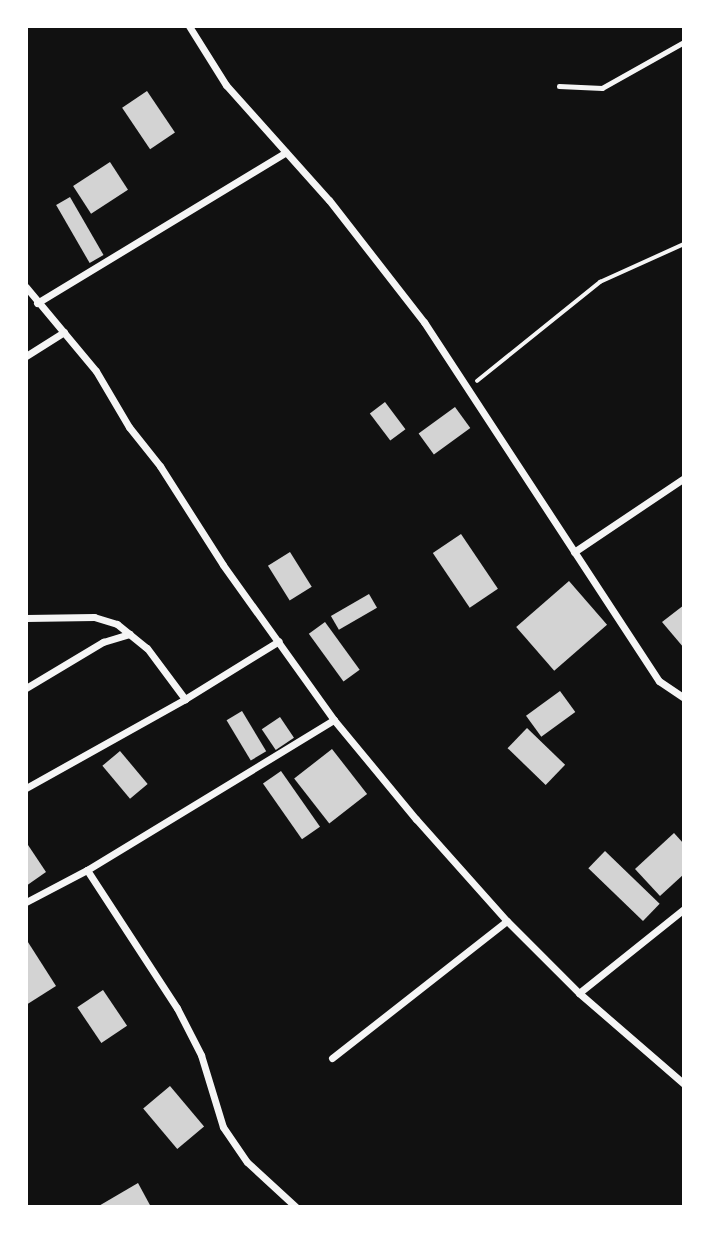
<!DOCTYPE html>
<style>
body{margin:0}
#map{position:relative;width:710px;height:1233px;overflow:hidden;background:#111;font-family:"Space Grotesk",sans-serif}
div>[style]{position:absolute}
.building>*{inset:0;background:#d3d3d3;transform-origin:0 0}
.path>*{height:3.5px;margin:-1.75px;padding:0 1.75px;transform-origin:1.75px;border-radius:1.75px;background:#f5f5f5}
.service>*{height:4.5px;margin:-2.25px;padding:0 2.25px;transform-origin:2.25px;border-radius:2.25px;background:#f5f5f5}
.minor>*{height:7px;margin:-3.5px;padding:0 3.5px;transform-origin:3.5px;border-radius:3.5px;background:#f5f5f5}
span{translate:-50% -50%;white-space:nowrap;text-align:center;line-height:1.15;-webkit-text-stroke:6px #fff;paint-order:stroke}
.frame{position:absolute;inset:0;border:28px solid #fff;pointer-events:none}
</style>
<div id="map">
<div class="building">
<div style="left:147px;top:91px;width:50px;height:30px;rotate:56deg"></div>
<div style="left:110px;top:162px;width:33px;height:44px;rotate:57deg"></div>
<div style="left:70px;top:197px;width:67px;height:16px;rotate:60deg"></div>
<div style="left:385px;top:402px;width:34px;height:19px;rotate:53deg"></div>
<div style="left:455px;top:407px;width:26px;height:45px;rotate:54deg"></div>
<div style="left:461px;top:534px;width:66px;height:34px;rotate:56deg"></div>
<div style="left:290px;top:552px;width:41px;height:26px;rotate:58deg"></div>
<div style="left:569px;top:581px;width:58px;height:70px;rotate:49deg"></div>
<div style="left:369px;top:594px;width:16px;height:44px;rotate:60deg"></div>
<div style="clip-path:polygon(684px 605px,684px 648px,662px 622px)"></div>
<div style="left:325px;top:622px;width:59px;height:20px;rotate:54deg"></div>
<div style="left:560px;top:691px;width:26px;height:42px;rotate:54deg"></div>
<div style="left:242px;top:711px;width:47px;height:18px;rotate:59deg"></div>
<div style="left:280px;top:717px;width:25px;height:22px;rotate:56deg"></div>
<div style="left:527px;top:728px;width:53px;height:28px;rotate:44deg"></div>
<div style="left:332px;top:749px;width:57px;height:48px;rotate:52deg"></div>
<div style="left:120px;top:751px;width:43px;height:23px;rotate:50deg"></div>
<div style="left:281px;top:771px;width:68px;height:22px;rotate:55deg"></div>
<div style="clip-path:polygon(674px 833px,684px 844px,684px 874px,660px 896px,635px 869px)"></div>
<div style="clip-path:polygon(26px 842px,46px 872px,26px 886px)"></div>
<div style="left:605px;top:851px;width:76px;height:24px;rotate:44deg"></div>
<div style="clip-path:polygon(26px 939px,56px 986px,26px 1005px)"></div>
<div style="left:103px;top:990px;width:43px;height:31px;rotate:56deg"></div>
<div style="left:170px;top:1086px;width:53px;height:35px;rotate:50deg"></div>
<div style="clip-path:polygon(138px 1183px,151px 1207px,97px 1207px)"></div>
</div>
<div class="path">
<div style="left:477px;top:381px;width:158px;rotate:-38.8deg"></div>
<div style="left:600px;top:282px;width:92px;rotate:-24.3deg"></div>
</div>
<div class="service">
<div style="left:559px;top:86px;width:43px;rotate:2.7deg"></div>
<div style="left:602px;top:88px;width:94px;rotate:-29.3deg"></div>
</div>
<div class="minor">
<div style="left:189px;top:26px;width:70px;rotate:57.9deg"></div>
<div style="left:226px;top:85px;width:154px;rotate:48.2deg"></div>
<div style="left:329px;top:200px;width:155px;rotate:52.1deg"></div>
<div style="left:424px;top:322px;width:429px;rotate:56.8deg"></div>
<div style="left:659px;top:681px;width:30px;rotate:34deg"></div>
<div style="left:26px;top:287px;width:109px;rotate:50.2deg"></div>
<div style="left:96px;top:371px;width:65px;rotate:59.5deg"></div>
<div style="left:129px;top:427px;width:50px;rotate:51.5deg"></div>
<div style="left:160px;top:466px;width:117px;rotate:57.5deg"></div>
<div style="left:223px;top:565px;width:191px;rotate:54.4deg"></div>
<div style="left:334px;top:720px;width:129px;rotate:50.4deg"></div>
<div style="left:416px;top:819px;width:137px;rotate:48.3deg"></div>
<div style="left:507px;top:921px;width:102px;rotate:45deg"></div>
<div style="left:579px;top:993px;width:139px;rotate:40.9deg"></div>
<div style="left:37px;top:303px;width:291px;rotate:-31.2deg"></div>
<div style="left:26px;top:356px;width:45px;rotate:-32.3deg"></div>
<div style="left:574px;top:552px;width:133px;rotate:-33.9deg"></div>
<div style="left:26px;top:618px;width:68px;rotate:-0.8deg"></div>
<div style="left:94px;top:617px;width:24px;rotate:17deg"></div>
<div style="left:117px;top:624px;width:38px;rotate:39deg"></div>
<div style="left:147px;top:648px;width:64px;rotate:53.3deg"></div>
<div style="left:26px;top:688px;width:90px;rotate:-30.9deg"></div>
<div style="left:103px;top:642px;width:28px;rotate:-17deg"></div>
<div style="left:26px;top:788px;width:182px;rotate:-29.2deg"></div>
<div style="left:185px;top:699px;width:110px;rotate:-31.7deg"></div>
<div style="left:87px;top:870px;width:165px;rotate:56.9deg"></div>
<div style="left:177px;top:1008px;width:53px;rotate:62.9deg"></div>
<div style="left:201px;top:1055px;width:75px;rotate:73deg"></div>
<div style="left:223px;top:1127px;width:42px;rotate:55.6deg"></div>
<div style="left:247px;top:1162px;width:67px;rotate:42.6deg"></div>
<div style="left:26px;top:902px;width:69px;rotate:-27.7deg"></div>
<div style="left:87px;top:870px;width:289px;rotate:-31.3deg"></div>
<div style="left:579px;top:993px;width:134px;rotate:-38.7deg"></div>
<div style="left:332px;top:1058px;width:222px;rotate:-38.1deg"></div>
</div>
<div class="frame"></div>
</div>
